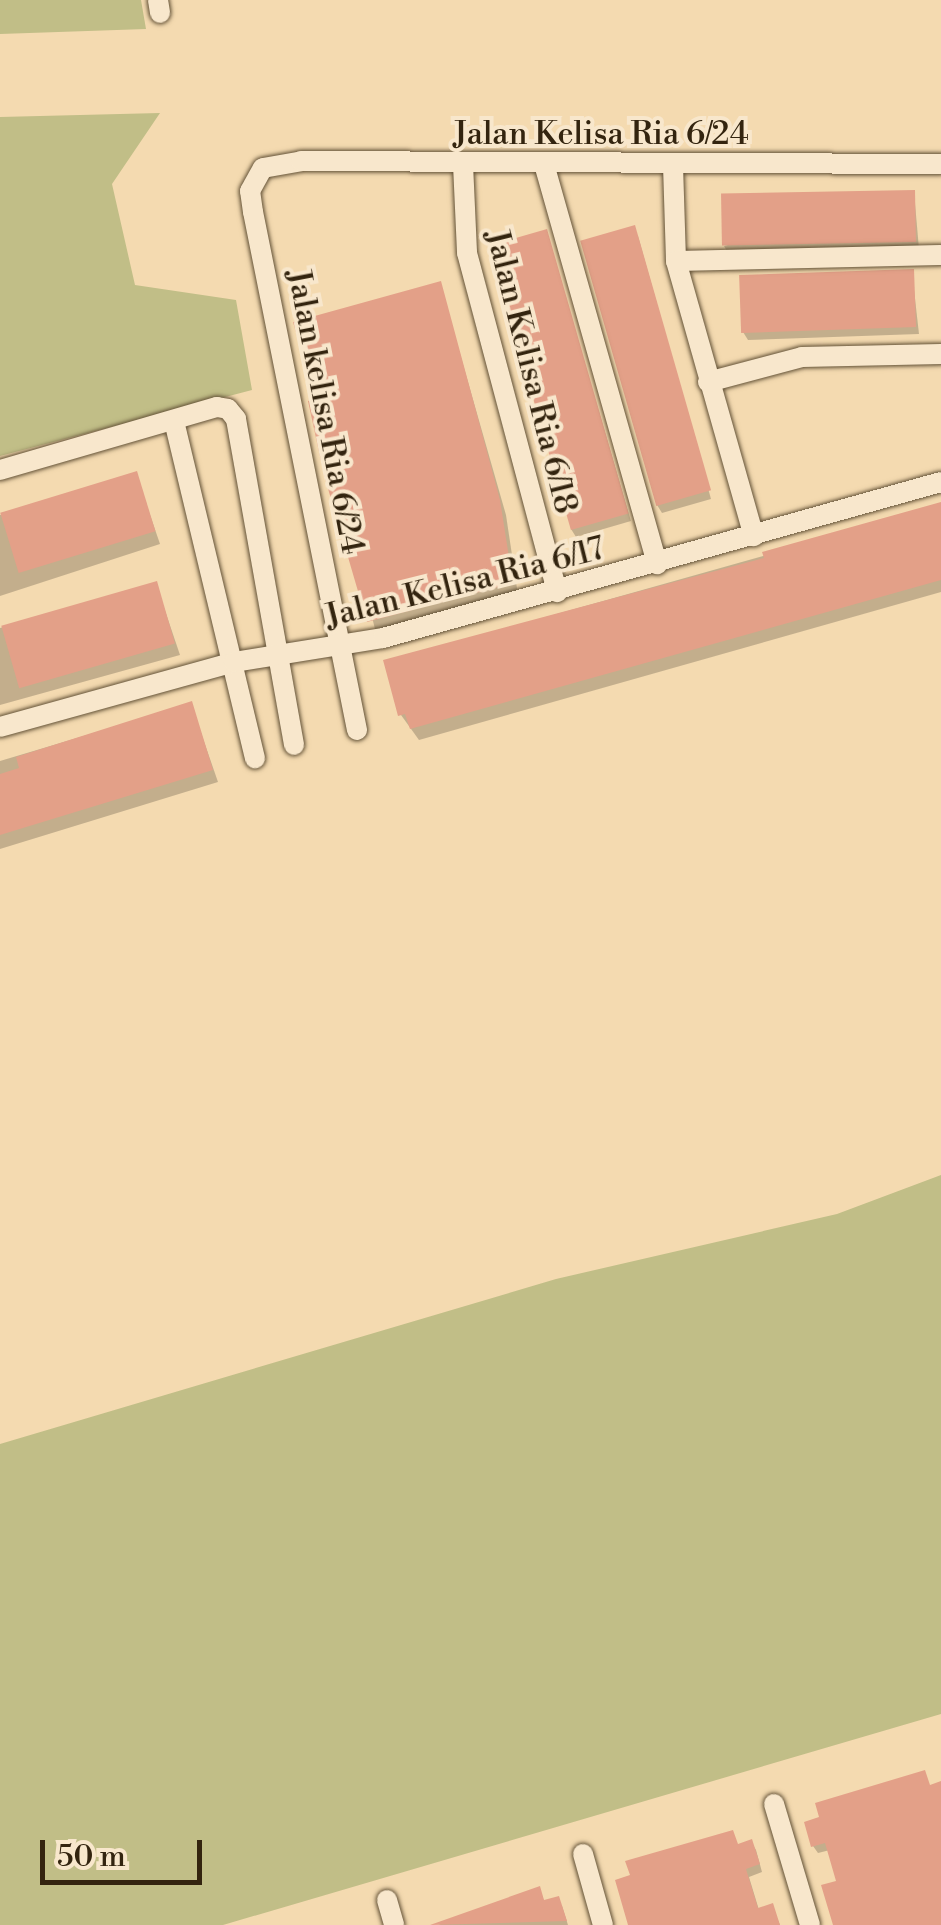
<!DOCTYPE html>
<style>
body{margin:0}
#map{position:relative;width:941px;height:1925px;overflow:hidden;background:#f4dab0;font-family:"Libre Bodoni",serif}
div>[style]{position:absolute}
.green>*{inset:0;background:#c1be87}
.shadow>*{inset:0;background:#0003}
.building>*{inset:0;background:#e3a088;transform-origin:0 0}
.roads{filter:drop-shadow(0 0 2px #635237) drop-shadow(0 0 2px #635237)}
.minor>*{height:20px;margin:-10px;padding:0 10px;transform-origin:10px;border-radius:10px;background:#f8e7cc}
span{translate:-50% -50%;white-space:nowrap;text-align:center;line-height:1.15;-webkit-text-stroke:8px #f8e7cc;paint-order:stroke}
.street-label{font-size:32px;color:#33240f}
.scale{position:absolute;left:40px;top:1840px;width:162px;height:45px;box-sizing:border-box;border:5px solid #33240f;border-top:0;padding-left:12px;font-size:30px;line-height:35px;white-space:nowrap;color:#33240f;-webkit-text-stroke:8px #f8e7cc;paint-order:stroke}
</style>
<div id="map">
<div class="green">
<div style="clip-path:polygon(0 0,141px 0,146px 29px,0 34px)"></div>
<div style="clip-path:polygon(160px 113px,112px 184px,135px 285px,236px 300px,252px 390px,0 456px,0 117px)"></div>
<div style="clip-path:polygon(941px 1175px,941px 1714px,223px 1925px,0 1925px,0 1444px,556px 1279px,837px 1214px)"></div>
</div>
<div class="shadow">
<div style="clip-path:polygon(914px 192px,919px 249px,728px 253px,724px 246px)"></div>
<div style="clip-path:polygon(546px 232px,631px 521px,576px 537px,571px 529px)"></div>
<div style="clip-path:polygon(638px 236px,711px 499px,662px 513px,657px 505px)"></div>
<div style="clip-path:polygon(912px 272px,919px 334px,748px 340px,743px 332px)"></div>
<div style="clip-path:polygon(440px 284px,506px 515px,518px 595px,376px 633px,318px 401px)"></div>
<div style="clip-path:polygon(136px 474px,160px 544px,0 596px,0 515px)"></div>
<div style="clip-path:polygon(941px 506px,941px 592px,419px 740px,401px 715px,386px 662px)"></div>
<div style="clip-path:polygon(156px 584px,180px 655px,0 705px,0 628px)"></div>
<div style="clip-path:polygon(191px 704px,218px 782px,0 849px,0 761px)"></div>
<div style="clip-path:polygon(941px 1784px,941px 1925px,851px 1925px,830px 1850px,818px 1853px,813px 1846px)"></div>
<div style="clip-path:polygon(732px 1832px,738px 1846px,751px 1842px,756px 1850px,762px 1872px,749px 1877px,759px 1910px,772px 1906px,780px 1925px,647px 1925px)"></div>
<div style="clip-path:polygon(539px 1889px,545px 1903px,562px 1906px,568px 1925px,438px 1925px)"></div>
</div>
<div class="building">
<div style="left:915px;top:190px;width:52px;height:194px;rotate:89deg"></div>
<div style="left:635px;top:225px;width:276px;height:57px;rotate:74deg"></div>
<div style="left:547px;top:229px;width:296px;height:60px;rotate:74deg"></div>
<div style="left:914px;top:269px;width:58px;height:175px;rotate:88deg"></div>
<div style="clip-path:polygon(441px 281px,500px 500px,513px 583px,367px 622px,324px 475px,308px 401px,315px 399px,293px 322px)"></div>
<div style="left:137px;top:471px;width:63px;height:143px;rotate:73deg"></div>
<div style="clip-path:polygon(941px 502px,941px 580px,410px 729px,405px 714px,398px 716px,383px 660px,764px 558px,762px 552px)"></div>
<div style="left:157px;top:581px;width:65px;height:162px;rotate:74deg"></div>
<div style="clip-path:polygon(192px 701px,213px 770px,0 835px,0 774px,19px 768px,16px 757px)"></div>
<div style="clip-path:polygon(925px 1770px,930px 1785px,941px 1781px,941px 1925px,833px 1925px,821px 1885px,836px 1881px,825px 1843px,811px 1847px,804px 1822px,819px 1817px,815px 1803px)"></div>
<div style="clip-path:polygon(733px 1830px,738px 1844px,752px 1839px,760px 1864px,746px 1869px,758px 1908px,773px 1903px,780px 1925px,628px 1925px,615px 1880px,630px 1875px,625px 1861px)"></div>
<div style="clip-path:polygon(540px 1886px,544px 1900px,559px 1896px,567px 1921px,430px 1925px)"></div>
</div>
<div class="roads">
<div class="minor">
<div style="left:158px;top:0;width:13px;rotate:81deg"></div>
<div style="left:463px;top:164px;width:89px;rotate:87.4deg"></div>
<div style="left:467px;top:253px;width:351px;rotate:75.1deg"></div>
<div style="left:544px;top:164px;width:416px;rotate:74.2deg"></div>
<div style="left:673px;top:165px;width:96px;rotate:88.2deg"></div>
<div style="left:676px;top:261px;width:286px;rotate:74.2deg"></div>
<div style="left:676px;top:261px;width:265px;rotate:-1.3deg"></div>
<div style="left:708px;top:382px;width:97px;rotate:-14.9deg"></div>
<div style="left:802px;top:357px;width:139px;rotate:-1.2deg"></div>
<div style="left:174px;top:421px;width:347px;rotate:76.5deg"></div>
<div style="left:0;top:470px;width:226px;rotate:-16.2deg"></div>
<div style="left:217px;top:407px;width:11px;rotate:10deg"></div>
<div style="left:228px;top:409px;width:13px;rotate:51deg"></div>
<div style="left:236px;top:419px;width:331px;rotate:79.9deg"></div>
<div style="left:0;top:727px;width:243px;rotate:-15.5deg"></div>
<div style="left:234px;top:662px;width:151px;rotate:-9.2deg"></div>
<div style="left:383px;top:638px;width:579px;rotate:-15.62deg"></div>
<div style="left:357px;top:730px;width:528px;rotate:-101.35deg"></div>
<div style="left:253px;top:212px;width:21px;rotate:-98deg"></div>
<div style="left:250px;top:191px;width:26px;rotate:-61deg"></div>
<div style="left:263px;top:168px;width:39px;rotate:-10deg"></div>
<div style="left:301px;top:161px;width:640px;rotate:0.27deg"></div>
<div style="left:774px;top:1804px;width:126px;rotate:73.4deg"></div>
<div style="left:583px;top:1854px;width:74px;rotate:74.3deg"></div>
<div style="left:387px;top:1900px;width:26px;rotate:74deg"></div>
</div>
</div>
<div class="street-label">
<span style="left:601px;top:134px">Jalan Kelisa Ria 6/24</span>
<span style="left:531px;top:372px;rotate:76deg">Jalan Kelisa Ria 6/18</span>
<span style="left:325px;top:412px;rotate:79deg">Jalan kelisa Ria 6/24</span>
<span style="left:465px;top:583px;rotate:-14deg">Jalan Kelisa Ria 6/17</span>
</div>
<div class="scale">50 m</div>
</div>
